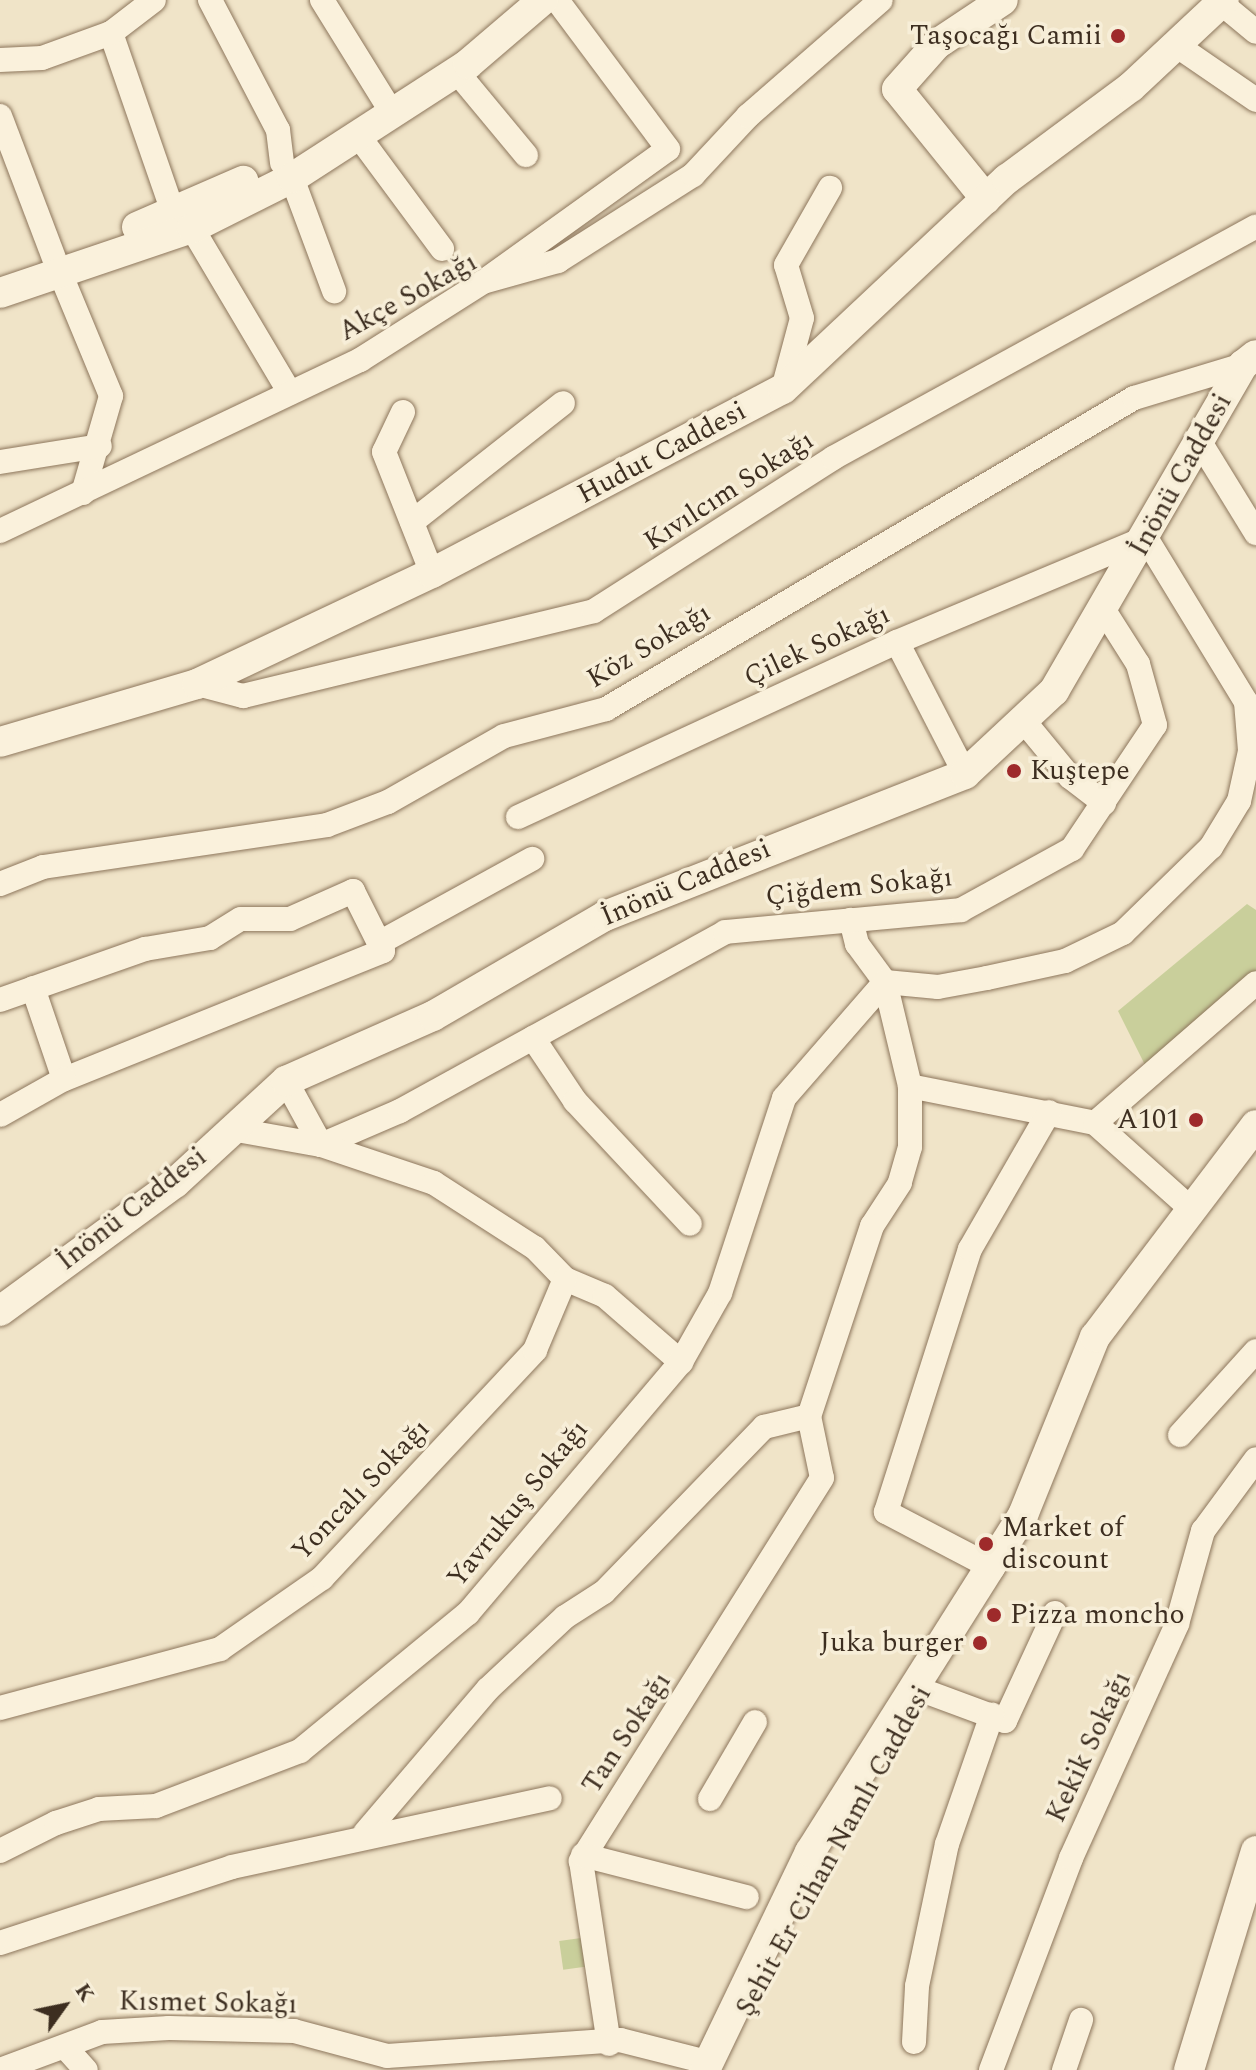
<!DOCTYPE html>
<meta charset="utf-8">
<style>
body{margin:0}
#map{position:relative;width:1256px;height:2070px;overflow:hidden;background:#f0e4c8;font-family:Spectral,serif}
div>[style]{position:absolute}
.green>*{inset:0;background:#c9cf9b;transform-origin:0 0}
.roads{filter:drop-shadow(0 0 2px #8d765c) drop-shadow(0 0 2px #8d765c)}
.minor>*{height:24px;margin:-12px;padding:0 12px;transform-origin:12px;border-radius:12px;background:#faf1dc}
.tertiary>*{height:30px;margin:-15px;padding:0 15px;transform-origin:15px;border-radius:15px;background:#faf1dc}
.dots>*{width:22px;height:22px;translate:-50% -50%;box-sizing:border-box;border:4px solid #f7eed8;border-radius:50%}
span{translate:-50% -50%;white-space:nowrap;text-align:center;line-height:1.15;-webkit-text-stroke:7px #f7eed8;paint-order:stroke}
.poi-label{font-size:28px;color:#3d2e20}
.right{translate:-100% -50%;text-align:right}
.left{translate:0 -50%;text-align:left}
.street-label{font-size:28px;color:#3d2e20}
.north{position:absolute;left:24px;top:1966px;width:80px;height:80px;-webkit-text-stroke:6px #f7eed8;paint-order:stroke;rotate:57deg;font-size:22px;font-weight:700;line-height:32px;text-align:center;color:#3d2e20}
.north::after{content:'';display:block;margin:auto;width:28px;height:36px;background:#3d2e20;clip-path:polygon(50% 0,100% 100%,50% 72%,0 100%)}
</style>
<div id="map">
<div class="green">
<div style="clip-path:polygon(1247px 904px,1256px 910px,1256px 975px,1147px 1069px,1118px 1011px)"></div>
<div style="left:581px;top:1938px;width:29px;height:22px;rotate:82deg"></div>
</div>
<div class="roads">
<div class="minor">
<div style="left:210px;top:0;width:147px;rotate:62.4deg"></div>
<div style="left:278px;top:130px;width:33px;rotate:83deg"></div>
<div style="left:322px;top:0;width:118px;rotate:58.2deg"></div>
<div style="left:1221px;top:3px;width:45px;rotate:39.6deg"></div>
<div style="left:111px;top:33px;width:189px;rotate:70.9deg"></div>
<div style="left:1176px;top:45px;width:97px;rotate:34.5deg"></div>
<div style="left:0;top:60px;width:42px;rotate:-2.7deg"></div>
<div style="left:42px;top:58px;width:73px;rotate:-19.9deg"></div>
<div style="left:111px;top:33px;width:54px;rotate:-37.5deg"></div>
<div style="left:457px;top:72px;width:108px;rotate:50.3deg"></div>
<div style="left:0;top:116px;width:152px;rotate:69.2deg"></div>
<div style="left:360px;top:138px;width:138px;rotate:53.5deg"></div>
<div style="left:292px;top:178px;width:121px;rotate:69.6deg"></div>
<div style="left:192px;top:228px;width:188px;rotate:59.3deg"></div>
<div style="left:61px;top:275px;width:131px;rotate:67.5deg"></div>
<div style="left:111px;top:396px;width:101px;rotate:106.1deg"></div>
<div style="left:490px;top:277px;width:219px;rotate:-35.7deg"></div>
<div style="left:668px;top:149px;width:186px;rotate:-126.7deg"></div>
<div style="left:783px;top:389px;width:73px;rotate:-75deg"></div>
<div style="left:802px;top:318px;width:55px;rotate:-106.8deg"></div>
<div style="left:786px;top:265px;width:89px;rotate:-60.3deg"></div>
<div style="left:403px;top:412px;width:44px;rotate:115.4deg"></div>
<div style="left:384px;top:452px;width:130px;rotate:68.4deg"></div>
<div style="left:1200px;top:442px;width:107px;rotate:58.4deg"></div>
<div style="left:0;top:462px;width:101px;rotate:-9.1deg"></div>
<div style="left:412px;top:522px;width:192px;rotate:-38.2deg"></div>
<div style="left:0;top:531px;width:399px;rotate:-25.4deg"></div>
<div style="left:360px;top:360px;width:146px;rotate:-32.4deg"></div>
<div style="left:483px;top:282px;width:78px;rotate:-15.6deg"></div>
<div style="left:558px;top:261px;width:160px;rotate:-32.5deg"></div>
<div style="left:693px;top:175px;width:81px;rotate:-47deg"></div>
<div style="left:748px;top:116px;width:176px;rotate:-41.1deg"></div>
<div style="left:897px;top:642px;width:148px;rotate:62.7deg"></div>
<div style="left:197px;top:684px;width:48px;rotate:14.6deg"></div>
<div style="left:243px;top:696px;width:361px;rotate:-13.6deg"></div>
<div style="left:594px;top:611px;width:284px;rotate:-32.6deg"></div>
<div style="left:833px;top:458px;width:482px;rotate:-28.7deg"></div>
<div style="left:1023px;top:720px;width:74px;rotate:50.5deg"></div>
<div style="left:1070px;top:777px;width:43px;rotate:37.4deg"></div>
<div style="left:518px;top:817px;width:417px;rotate:-24.8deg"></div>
<div style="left:897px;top:642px;width:270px;rotate:-22.7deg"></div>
<div style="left:1146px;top:538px;width:192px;rotate:58.6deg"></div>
<div style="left:1246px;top:702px;width:49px;rotate:85.3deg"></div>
<div style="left:1250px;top:751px;width:51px;rotate:102.4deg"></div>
<div style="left:1239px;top:801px;width:54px;rotate:121.3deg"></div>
<div style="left:1211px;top:847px;width:123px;rotate:135.7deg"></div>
<div style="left:1123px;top:933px;width:64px;rotate:154.2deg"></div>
<div style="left:1065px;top:961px;width:80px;rotate:167.7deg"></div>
<div style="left:987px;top:978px;width:50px;rotate:169.6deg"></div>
<div style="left:938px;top:987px;width:53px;rotate:-174.6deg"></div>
<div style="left:885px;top:982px;width:47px;rotate:-126.4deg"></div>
<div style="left:857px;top:944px;width:25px;rotate:-104deg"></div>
<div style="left:0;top:884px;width:46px;rotate:-21.6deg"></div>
<div style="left:43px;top:867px;width:287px;rotate:-8.4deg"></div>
<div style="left:327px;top:825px;width:65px;rotate:-20.7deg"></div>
<div style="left:388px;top:802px;width:133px;rotate:-29.6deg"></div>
<div style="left:504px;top:736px;width:106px;rotate:-14.8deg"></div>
<div style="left:606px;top:709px;width:613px;rotate:-30.5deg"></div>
<div style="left:1134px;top:398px;width:114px;rotate:-16.8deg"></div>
<div style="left:379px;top:943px;width:175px;rotate:-28.8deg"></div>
<div style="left:33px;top:988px;width:96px;rotate:71.2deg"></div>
<div style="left:0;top:1000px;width:154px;rotate:-19.4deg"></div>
<div style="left:145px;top:949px;width:66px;rotate:-9.6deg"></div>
<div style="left:210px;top:938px;width:36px;rotate:-32deg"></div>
<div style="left:241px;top:919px;width:49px"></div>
<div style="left:290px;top:919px;width:69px;rotate:-24deg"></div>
<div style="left:353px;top:891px;width:67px;rotate:63.4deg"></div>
<div style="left:383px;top:951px;width:344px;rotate:158.1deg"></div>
<div style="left:64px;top:1079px;width:73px;rotate:150.6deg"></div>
<div style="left:533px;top:1038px;width:76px;rotate:56.3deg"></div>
<div style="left:575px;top:1101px;width:168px;rotate:46.9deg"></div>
<div style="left:286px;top:1081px;width:73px;rotate:61.3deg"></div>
<div style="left:321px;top:1145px;width:86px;rotate:-23.3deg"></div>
<div style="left:400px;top:1111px;width:371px;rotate:-28.8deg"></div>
<div style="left:725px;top:932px;width:237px;rotate:-5.3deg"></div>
<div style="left:961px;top:910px;width:127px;rotate:-28.8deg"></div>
<div style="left:1072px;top:849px;width:149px;rotate:-56.2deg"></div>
<div style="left:1155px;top:725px;width:63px;rotate:-105.6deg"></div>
<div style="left:1138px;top:664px;width:62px;rotate:-122.4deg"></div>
<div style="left:910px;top:1086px;width:189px;rotate:11.3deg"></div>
<div style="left:1095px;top:1123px;width:127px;rotate:41.8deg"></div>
<div style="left:1095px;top:1123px;width:213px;rotate:-41deg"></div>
<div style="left:231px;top:1129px;width:91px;rotate:10.1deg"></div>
<div style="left:321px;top:1145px;width:119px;rotate:18.6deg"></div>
<div style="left:434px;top:1183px;width:120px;rotate:32.8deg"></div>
<div style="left:535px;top:1248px;width:43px;rotate:45.9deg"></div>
<div style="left:565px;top:1279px;width:43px;rotate:23deg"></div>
<div style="left:605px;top:1296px;width:101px;rotate:41deg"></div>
<div style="left:1180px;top:1435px;width:113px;rotate:-47.9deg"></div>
<div style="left:993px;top:1568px;width:121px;rotate:-152.4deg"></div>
<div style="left:886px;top:1512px;width:276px;rotate:-72.3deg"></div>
<div style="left:970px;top:1249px;width:158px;rotate:-60deg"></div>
<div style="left:916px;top:1688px;width:95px;rotate:20.3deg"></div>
<div style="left:1005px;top:1721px;width:119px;rotate:-65.2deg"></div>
<div style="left:0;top:1708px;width:228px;rotate:-15deg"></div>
<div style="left:220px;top:1649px;width:124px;rotate:-34.8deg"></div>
<div style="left:322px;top:1578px;width:312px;rotate:-46.9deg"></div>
<div style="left:535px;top:1350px;width:77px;rotate:-67.1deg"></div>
<div style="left:710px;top:1799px;width:89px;rotate:-59.7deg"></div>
<div style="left:365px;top:1833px;width:189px;rotate:-49.5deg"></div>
<div style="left:488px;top:1689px;width:105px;rotate:-43.1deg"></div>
<div style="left:565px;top:1617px;width:46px;rotate:-32.7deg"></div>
<div style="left:604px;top:1592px;width:230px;rotate:-45.9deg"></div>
<div style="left:764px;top:1427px;width:46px;rotate:-13.7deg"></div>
<div style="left:809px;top:1416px;width:63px;rotate:78.2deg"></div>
<div style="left:822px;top:1478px;width:453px;rotate:122.2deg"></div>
<div style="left:581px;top:1861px;width:185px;rotate:81.3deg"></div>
<div style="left:0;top:1851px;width:63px;rotate:-26.6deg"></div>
<div style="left:56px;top:1823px;width:45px;rotate:-18deg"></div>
<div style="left:99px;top:1809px;width:57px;rotate:-3deg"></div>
<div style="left:156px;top:1806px;width:154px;rotate:-20.9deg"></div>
<div style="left:300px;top:1751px;width:217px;rotate:-39.4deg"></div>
<div style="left:468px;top:1613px;width:329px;rotate:-49.7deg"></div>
<div style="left:681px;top:1362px;width:79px;rotate:-60.5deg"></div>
<div style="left:720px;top:1293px;width:205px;rotate:-71.8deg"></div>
<div style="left:784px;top:1098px;width:154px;rotate:-49deg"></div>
<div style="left:885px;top:982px;width:107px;rotate:76.5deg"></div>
<div style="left:910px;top:1086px;width:61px;rotate:90deg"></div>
<div style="left:910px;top:1147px;width:37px;rotate:106deg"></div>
<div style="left:900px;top:1183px;width:51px;rotate:123.1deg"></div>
<div style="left:872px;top:1226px;width:200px;rotate:108.3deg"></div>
<div style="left:583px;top:1855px;width:169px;rotate:14.4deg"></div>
<div style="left:0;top:1943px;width:244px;rotate:-18.1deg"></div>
<div style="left:232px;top:1867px;width:325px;rotate:-12.2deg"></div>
<div style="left:914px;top:2042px;width:56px;rotate:-86.9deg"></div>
<div style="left:917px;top:1986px;width:145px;rotate:-78.1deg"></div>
<div style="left:947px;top:1844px;width:137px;rotate:-70.8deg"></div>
<div style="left:65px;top:2047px;width:31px;rotate:48deg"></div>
<div style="left:0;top:2070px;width:109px;rotate:-20.4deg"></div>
<div style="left:102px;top:2032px;width:67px;rotate:-3.4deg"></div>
<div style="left:169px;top:2028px;width:125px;rotate:1.4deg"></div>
<div style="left:294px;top:2031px;width:96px;rotate:15deg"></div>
<div style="left:387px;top:2056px;width:234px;rotate:-3.9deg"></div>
<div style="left:620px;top:2040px;width:90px;rotate:14.2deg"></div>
<div style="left:991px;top:2070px;width:227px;rotate:-69.3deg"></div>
<div style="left:1071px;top:1858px;width:257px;rotate:-65.6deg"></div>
<div style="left:1177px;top:1624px;width:97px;rotate:-74.4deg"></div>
<div style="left:1203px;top:1531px;width:89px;rotate:-53.6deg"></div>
<div style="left:1064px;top:2070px;width:53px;rotate:-71.2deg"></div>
</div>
<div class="tertiary">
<div style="left:986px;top:199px;width:141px;rotate:-129deg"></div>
<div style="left:897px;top:89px;width:60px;rotate:-48.4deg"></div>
<div style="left:937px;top:44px;width:79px;rotate:-33.7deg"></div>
<div style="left:137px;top:227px;width:116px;rotate:-23.5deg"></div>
<div style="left:0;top:293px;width:203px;rotate:-18.7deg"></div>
<div style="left:192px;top:228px;width:112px;rotate:-26.6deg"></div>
<div style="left:292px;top:178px;width:210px;rotate:-32.9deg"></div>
<div style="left:468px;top:64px;width:99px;rotate:-40.5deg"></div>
<div style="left:0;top:742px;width:205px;rotate:-16.4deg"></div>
<div style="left:197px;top:684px;width:260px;rotate:-25.3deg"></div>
<div style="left:432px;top:573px;width:396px;rotate:-27.7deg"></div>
<div style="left:783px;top:389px;width:307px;rotate:-43.2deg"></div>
<div style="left:1007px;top:179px;width:154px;rotate:-36.6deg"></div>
<div style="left:1131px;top:87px;width:127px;rotate:-43.1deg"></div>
<div style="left:0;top:1311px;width:217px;rotate:-36.2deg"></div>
<div style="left:175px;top:1183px;width:151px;rotate:-42.6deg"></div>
<div style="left:286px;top:1081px;width:161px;rotate:-23.9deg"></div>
<div style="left:433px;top:1016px;width:199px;rotate:-30.2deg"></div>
<div style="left:605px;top:916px;width:387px;rotate:-21.5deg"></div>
<div style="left:965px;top:774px;width:122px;rotate:-43deg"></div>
<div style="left:1054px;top:691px;width:377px;rotate:-59.9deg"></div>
<div style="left:1243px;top:365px;width:16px;rotate:-38deg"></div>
<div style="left:705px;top:2070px;width:242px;rotate:-64.3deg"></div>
<div style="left:810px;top:1852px;width:399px;rotate:-57.7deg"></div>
<div style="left:1023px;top:1515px;width:192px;rotate:-68deg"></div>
<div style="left:1095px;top:1337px;width:266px;rotate:-52.8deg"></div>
<div style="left:1189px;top:2070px;width:229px;rotate:-73deg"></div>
</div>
</div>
<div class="dots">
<div style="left:1118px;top:36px;background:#9e2a2b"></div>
<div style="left:1014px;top:771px;background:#9e2a2b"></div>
<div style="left:1196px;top:1120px;background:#9e2a2b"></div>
<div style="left:986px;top:1544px;background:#9e2a2b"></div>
<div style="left:994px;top:1615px;background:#9e2a2b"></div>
<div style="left:980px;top:1643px;background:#9e2a2b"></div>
</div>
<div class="poi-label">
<span class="right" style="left:1102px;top:36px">Taşocağı Camii</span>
<span class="left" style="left:1030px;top:771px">Kuştepe</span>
<span class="right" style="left:1180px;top:1120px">A101</span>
<span class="left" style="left:1002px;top:1544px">Market of<br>discount</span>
<span class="left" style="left:1010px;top:1615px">Pizza moncho</span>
<span class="right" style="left:964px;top:1643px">Juka burger</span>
</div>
<div class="street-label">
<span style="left:408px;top:297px;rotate:-29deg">Akçe Sokağı</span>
<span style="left:662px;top:453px;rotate:-28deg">Hudut Caddesi</span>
<span style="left:1181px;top:475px;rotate:-61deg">İnönü Caddesi</span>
<span style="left:729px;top:491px;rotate:-33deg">Kıvılcım Sokağı</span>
<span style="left:649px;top:646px;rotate:-31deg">Köz Sokağı</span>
<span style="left:817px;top:646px;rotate:-25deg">Çilek Sokağı</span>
<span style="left:686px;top:883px;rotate:-23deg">İnönü Caddesi</span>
<span style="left:859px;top:887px;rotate:-6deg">Çiğdem Sokağı</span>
<span style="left:132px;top:1209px;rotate:-38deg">İnönü Caddesi</span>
<span style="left:361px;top:1490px;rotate:-46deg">Yoncalı Sokağı</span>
<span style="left:518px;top:1504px;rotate:-51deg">Yavrukuş Sokağı</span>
<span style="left:627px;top:1733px;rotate:-57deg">Tan Sokağı</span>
<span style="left:1089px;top:1747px;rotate:-65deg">Kekik Sokağı</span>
<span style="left:834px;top:1851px;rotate:-61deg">Şehit Er Cihan Namlı Caddesi</span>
<span style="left:208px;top:2003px;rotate:1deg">Kısmet Sokağı</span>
</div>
<div class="north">K</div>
</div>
